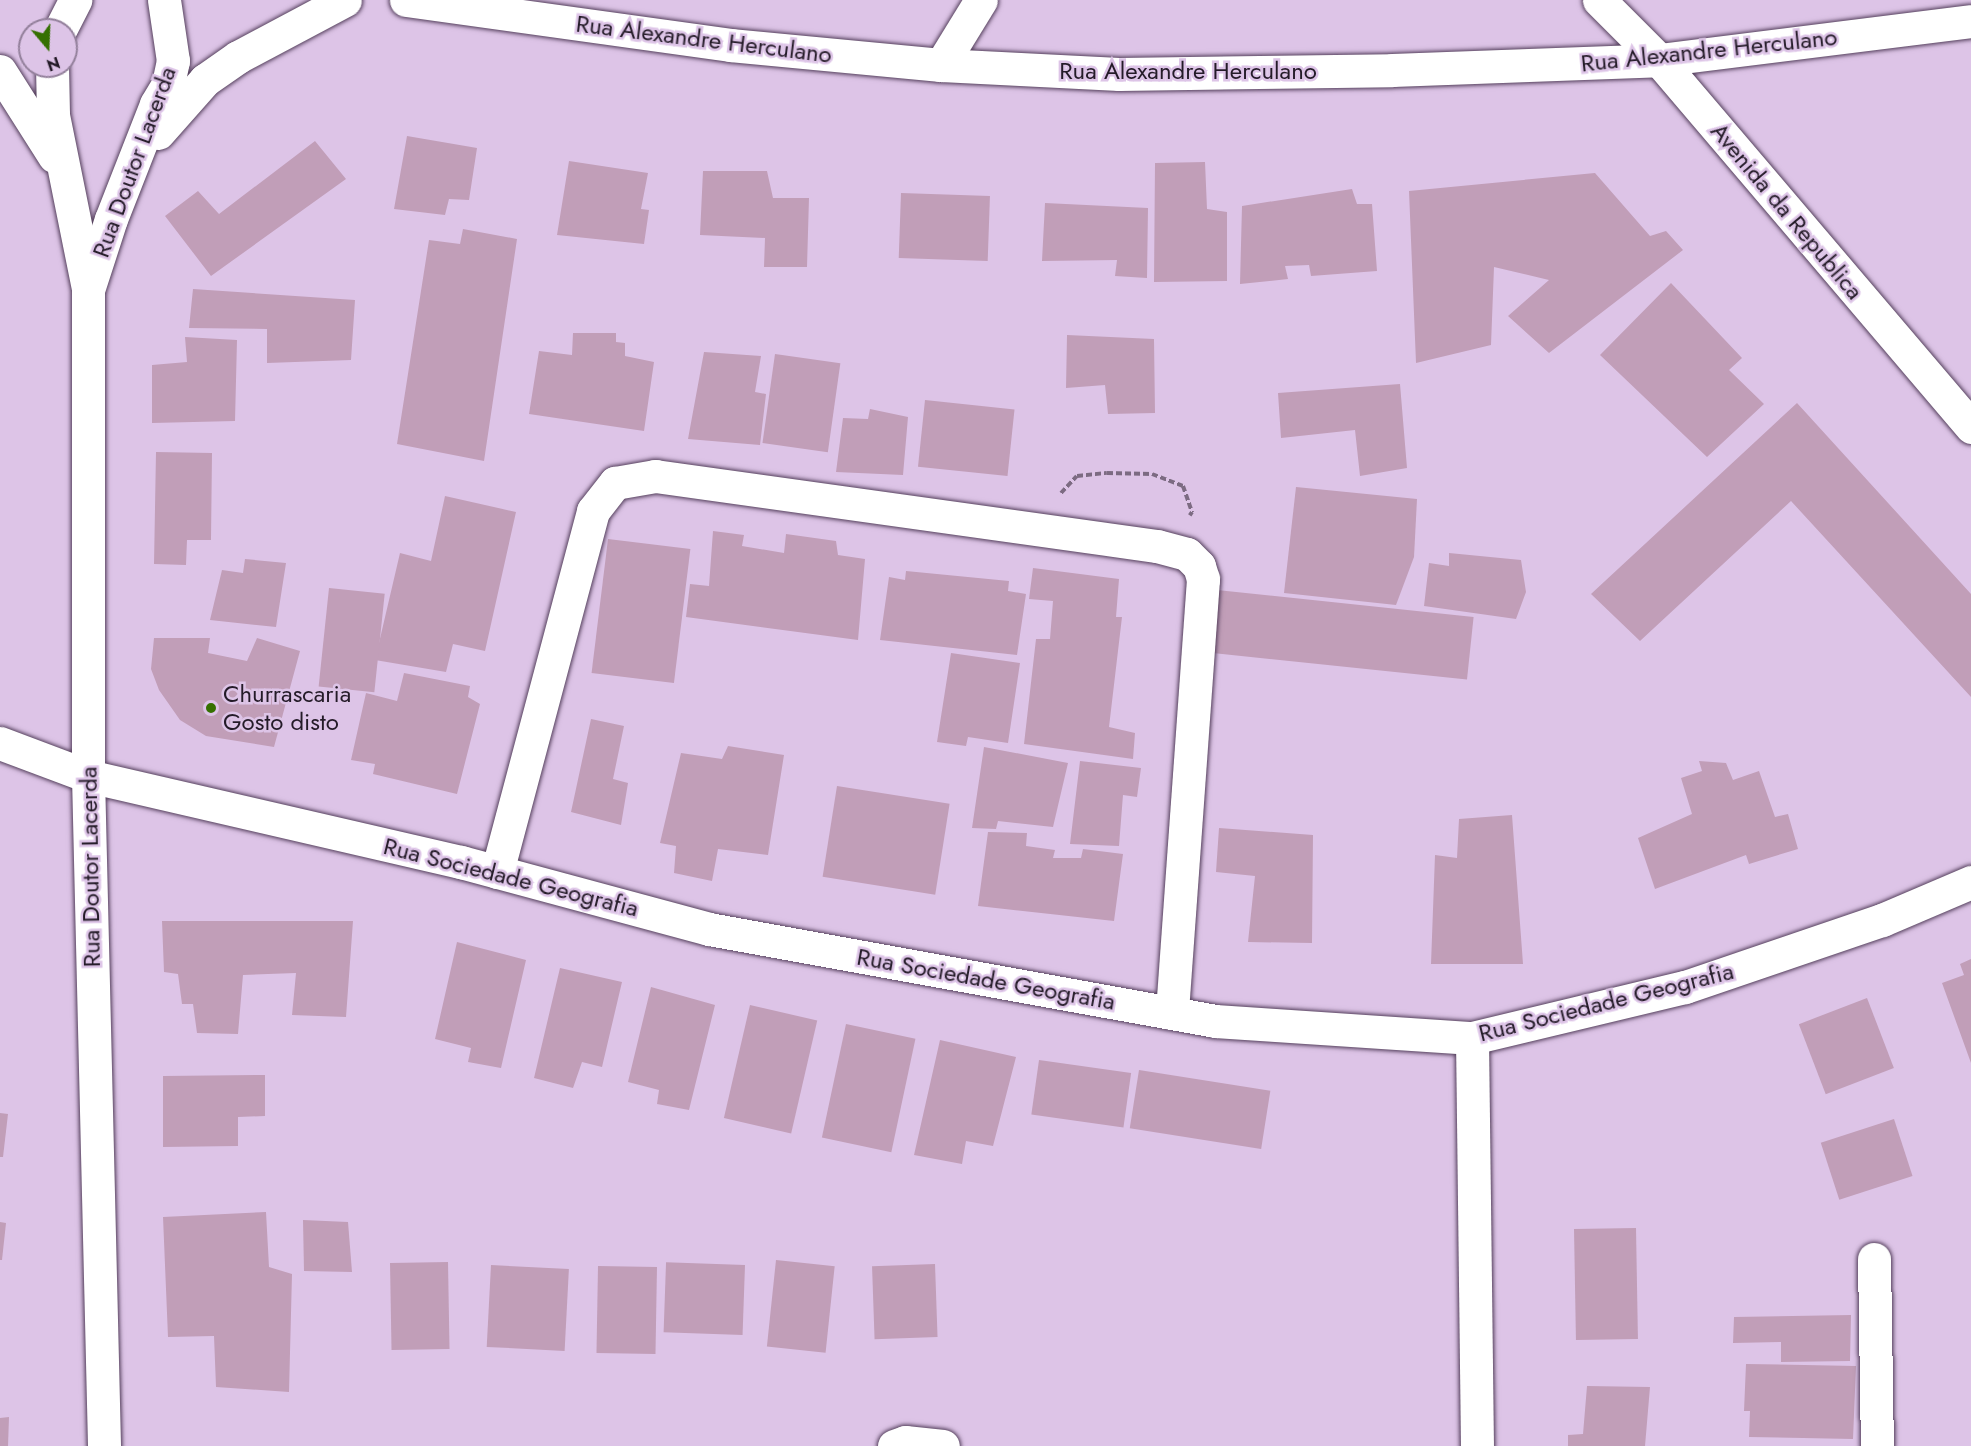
<!DOCTYPE html>
<style>
body{margin:0}
#map{position:relative;width:1971px;height:1446px;overflow:hidden;background:#ddc4e7;font-family:Jost,sans-serif}
div>[style]{position:absolute}
.building>*{inset:0;background:#c19eb8;transform-origin:0 0}
.path>*{height:4px;margin-top:-2px;transform-origin:0;background:repeating-linear-gradient(90deg,#7c6b82 0 6px,transparent 0 9px)}
.roads{filter:drop-shadow(0 0 2px #55405d) drop-shadow(0 0 2px #55405d)}
.minor>*{height:33px;margin:-16.5px;padding:0 16.5px;transform-origin:16.5px;border-radius:16.5px;background:#fff}
.major>*{height:33px;margin:-16.5px;padding:0 16.5px;transform-origin:16.5px;border-radius:16.5px;background:#fff}
.dots>*{width:16px;height:16px;translate:-50% -50%;box-sizing:border-box;border:3px solid #ddc4e7;border-radius:50%}
span{translate:-50% -50%;white-space:nowrap;text-align:center;line-height:1.15;-webkit-text-stroke:5px #ddc4e7;paint-order:stroke}
.street-label{font-size:24px;color:#241b28}
.poi-label{font-size:24px;color:#241b28}
.left{translate:0 -50%;text-align:left}
.north{position:absolute;left:18px;top:18px;width:60px;height:60px;box-sizing:border-box;background:#ddc4e7;border:2px solid #93809b;border-radius:50%;rotate:161deg;font-size:16px;font-weight:700;line-height:24px;text-align:center;color:#241b28}
.north::after{content:'';display:block;margin:auto;width:21px;height:27px;background:#357001;clip-path:polygon(50% 0,100% 100%,50% 72%,0 100%)}
</style>
<div id="map">
<div class="building">
<div style="clip-path:polygon(407px 136px,477px 148px,469px 200px,449px 199px,445px 215px,394px 209px)"></div>
<div style="clip-path:polygon(315px 141px,346px 179px,211px 276px,165px 216px,198px 191px,219px 214px)"></div>
<div style="clip-path:polygon(569px 161px,648px 173px,641px 209px,649px 210px,644px 244px,557px 235px)"></div>
<div style="clip-path:polygon(1205px 162px,1207px 209px,1227px 212px,1227px 281px,1154px 282px,1155px 163px)"></div>
<div style="clip-path:polygon(703px 171px,767px 171px,773px 198px,809px 198px,807px 267px,764px 267px,765px 238px,700px 235px)"></div>
<div style="clip-path:polygon(1595px 173px,1650px 236px,1666px 231px,1683px 250px,1549px 353px,1508px 316px,1549px 280px,1494px 267px,1491px 345px,1416px 363px,1409px 191px)"></div>
<div style="clip-path:polygon(1352px 189px,1357px 204px,1372px 204px,1377px 271px,1311px 276px,1309px 265px,1285px 266px,1288px 279px,1240px 284px,1242px 206px)"></div>
<div style="left:901px;top:193px;width:89px;height:65px;rotate:2deg"></div>
<div style="clip-path:polygon(1045px 203px,1148px 208px,1147px 278px,1115px 276px,1117px 260px,1042px 261px)"></div>
<div style="clip-path:polygon(463px 229px,517px 239px,484px 461px,397px 444px,429px 240px,460px 244px)"></div>
<div style="clip-path:polygon(1671px 283px,1742px 358px,1729px 370px,1764px 404px,1707px 457px,1600px 355px)"></div>
<div style="clip-path:polygon(193px 289px,355px 300px,351px 360px,267px 363px,267px 329px,189px 328px)"></div>
<div style="clip-path:polygon(573px 333px,616px 333px,616px 342px,625px 343px,625px 356px,654px 362px,644px 431px,529px 414px,539px 351px,572px 355px)"></div>
<div style="clip-path:polygon(1067px 335px,1154px 339px,1155px 413px,1108px 414px,1105px 385px,1066px 388px)"></div>
<div style="clip-path:polygon(185px 337px,237px 340px,235px 421px,152px 423px,152px 365px,187px 362px)"></div>
<div style="clip-path:polygon(704px 352px,761px 356px,755px 392px,766px 394px,760px 445px,688px 439px)"></div>
<div style="left:775px;top:354px;width:66px;height:90px;rotate:8deg"></div>
<div style="clip-path:polygon(1400px 384px,1407px 468px,1360px 476px,1355px 430px,1281px 438px,1278px 393px)"></div>
<div style="left:925px;top:400px;width:90px;height:67px;rotate:6deg"></div>
<div style="clip-path:polygon(1797px 403px,1971px 594px,1971px 697px,1791px 501px,1640px 641px,1591px 594px)"></div>
<div style="clip-path:polygon(870px 409px,908px 417px,903px 475px,836px 472px,843px 418px,868px 419px)"></div>
<div style="clip-path:polygon(156px 452px,212px 453px,211px 540px,187px 540px,186px 565px,154px 564px)"></div>
<div style="clip-path:polygon(1296px 487px,1417px 499px,1414px 557px,1396px 605px,1284px 593px)"></div>
<div style="clip-path:polygon(445px 496px,516px 512px,485px 651px,453px 644px,446px 672px,375px 660px,400px 553px,431px 561px)"></div>
<div style="clip-path:polygon(713px 531px,744px 535px,742px 546px,784px 553px,786px 534px,836px 541px,838px 555px,865px 559px,858px 640px,686px 617px,690px 584px,709px 586px)"></div>
<div style="left:608px;top:539px;width:83px;height:135px;rotate:7deg"></div>
<div style="clip-path:polygon(1449px 553px,1521px 560px,1526px 592px,1516px 619px,1424px 606px,1429px 563px,1449px 566px)"></div>
<div style="clip-path:polygon(245px 559px,286px 563px,276px 627px,210px 620px,222px 570px,243px 573px)"></div>
<div style="clip-path:polygon(1033px 568px,1119px 579px,1116px 617px,1122px 617px,1109px 727px,1135px 733px,1133px 759px,1024px 744px,1036px 639px,1050px 639px,1053px 601px,1029px 599px)"></div>
<div style="clip-path:polygon(906px 571px,1009px 581px,1008px 591px,1026px 594px,1017px 655px,880px 640px,889px 577px,905px 580px)"></div>
<div style="left:329px;top:588px;width:56px;height:99px;rotate:6deg"></div>
<div style="left:1217px;top:590px;width:258px;height:63px;rotate:6deg"></div>
<div style="clip-path:polygon(154px 638px,210px 638px,208px 653px,247px 661px,257px 638px,300px 651px,274px 747px,206px 736px,180px 720px,159px 690px,151px 669px)"></div>
<div style="clip-path:polygon(951px 653px,1020px 663px,1008px 743px,968px 737px,966px 746px,937px 742px)"></div>
<div style="clip-path:polygon(404px 673px,470px 686px,468px 697px,480px 704px,457px 794px,373px 774px,375px 764px,351px 760px,366px 693px,397px 701px)"></div>
<div style="clip-path:polygon(591px 719px,624px 726px,613px 779px,628px 783px,621px 825px,571px 812px)"></div>
<div style="clip-path:polygon(728px 746px,784px 755px,768px 855px,718px 849px,712px 881px,674px 873px,676px 846px,660px 843px,681px 753px,722px 759px)"></div>
<div style="clip-path:polygon(984px 747px,1068px 763px,1053px 827px,998px 821px,996px 829px,972px 828px)"></div>
<div style="clip-path:polygon(1080px 761px,1141px 768px,1137px 797px,1123px 795px,1119px 846px,1070px 844px)"></div>
<div style="clip-path:polygon(1699px 761px,1726px 763px,1733px 780px,1759px 771px,1775px 817px,1788px 814px,1798px 849px,1749px 864px,1746px 855px,1655px 889px,1638px 838px,1692px 814px,1681px 778px,1702px 771px)"></div>
<div style="left:837px;top:786px;width:114px;height:92px;rotate:9deg"></div>
<div style="clip-path:polygon(1512px 815px,1523px 964px,1431px 964px,1435px 855px,1457px 858px,1459px 819px)"></div>
<div style="clip-path:polygon(1219px 828px,1313px 835px,1312px 943px,1248px 942px,1255px 876px,1216px 872px)"></div>
<div style="clip-path:polygon(988px 832px,1027px 833px,1026px 846px,1055px 850px,1053px 858px,1081px 858px,1083px 849px,1123px 854px,1114px 921px,978px 906px)"></div>
<div style="clip-path:polygon(162px 921px,353px 921px,346px 1017px,292px 1015px,296px 973px,243px 975px,238px 1034px,197px 1033px,193px 1004px,182px 1004px,178px 974px,164px 972px)"></div>
<div style="clip-path:polygon(457px 942px,526px 960px,501px 1068px,468px 1062px,471px 1048px,435px 1039px)"></div>
<div style="clip-path:polygon(1971px 959px,1971px 1063px,1942px 983px,1964px 975px,1960px 964px)"></div>
<div style="clip-path:polygon(560px 968px,622px 982px,602px 1067px,582px 1062px,573px 1088px,534px 1078px)"></div>
<div style="clip-path:polygon(651px 987px,715px 1005px,689px 1110px,657px 1104px,659px 1090px,628px 1082px)"></div>
<div style="left:1867px;top:998px;width:75px;height:73px;rotate:69deg"></div>
<div style="left:750px;top:1005px;width:69px;height:116px;rotate:13deg"></div>
<div style="left:846px;top:1024px;width:71px;height:116px;rotate:12deg"></div>
<div style="clip-path:polygon(940px 1040px,1016px 1057px,993px 1146px,966px 1141px,962px 1164px,914px 1155px)"></div>
<div style="left:1039px;top:1060px;width:93px;height:55px;rotate:8deg"></div>
<div style="left:1139px;top:1070px;width:133px;height:59px;rotate:9deg"></div>
<div style="clip-path:polygon(265px 1075px,265px 1116px,238px 1117px,238px 1146px,163px 1147px,163px 1076px)"></div>
<div style="clip-path:polygon(0 1113px,8px 1114px,3px 1157px,0 1157px)"></div>
<div style="left:1894px;top:1119px;width:60px;height:77px;rotate:72deg"></div>
<div style="clip-path:polygon(266px 1212px,269px 1267px,292px 1274px,289px 1392px,216px 1387px,214px 1336px,168px 1337px,163px 1217px)"></div>
<div style="clip-path:polygon(303px 1220px,348px 1222px,352px 1272px,304px 1271px)"></div>
<div style="clip-path:polygon(0 1222px,6px 1223px,2px 1260px,0 1260px)"></div>
<div style="left:1636px;top:1228px;width:111px;height:62px;rotate:89deg"></div>
<div style="left:776px;top:1260px;width:59px;height:87px;rotate:6deg"></div>
<div style="left:448px;top:1262px;width:87px;height:58px;rotate:89deg"></div>
<div style="left:935px;top:1264px;width:73px;height:63px;rotate:88deg"></div>
<div style="left:491px;top:1265px;width:78px;height:82px;rotate:3deg"></div>
<div style="left:745px;top:1265px;width:70px;height:79px;rotate:92deg"></div>
<div style="left:598px;top:1266px;width:59px;height:87px;rotate:1deg"></div>
<div style="clip-path:polygon(1851px 1315px,1850px 1361px,1781px 1362px,1781px 1342px,1733px 1343px,1734px 1317px)"></div>
<div style="clip-path:polygon(1746px 1364px,1856px 1366px,1853px 1439px,1749px 1437px,1750px 1411px,1744px 1411px)"></div>
<div style="clip-path:polygon(1587px 1386px,1650px 1387px,1645px 1446px,1568px 1446px,1568px 1435px,1583px 1434px)"></div>
<div style="clip-path:polygon(9px 1417px,8px 1446px,0 1446px,0 1418px)"></div>
</div>
<div class="path">
<div style="left:1061px;top:493px;width:23px;rotate:-47deg"></div>
<div style="left:1077px;top:476px;width:30px;rotate:-6deg"></div>
<div style="left:1107px;top:473px;width:45px;rotate:1.3deg"></div>
<div style="left:1152px;top:474px;width:33px;rotate:21deg"></div>
<div style="left:1183px;top:486px;width:28px;rotate:71deg"></div>
<div style="left:1192px;top:512px;width:4px;rotate:124deg"></div>
</div>
<div class="roads">
<div class="minor">
<div style="left:1599px;top:0;width:85px;rotate:45deg"></div>
<div style="left:941px;top:65px;width:76px;rotate:-58.4deg"></div>
<div style="left:0;top:743px;width:94px;rotate:20.6deg"></div>
<div style="left:88px;top:776px;width:383px;rotate:13deg"></div>
<div style="left:461px;top:862px;width:257px;rotate:15.1deg"></div>
<div style="left:709px;top:929px;width:514px;rotate:10.3deg"></div>
<div style="left:1215px;top:1021px;width:258px;rotate:3.8deg"></div>
<div style="left:1472px;top:1038px;width:219px;rotate:-13.5deg"></div>
<div style="left:1685px;top:987px;width:208px;rotate:-18.8deg"></div>
<div style="left:1882px;top:920px;width:97px;rotate:-23.1deg"></div>
<div style="left:497px;top:872px;width:374px;rotate:-75.1deg"></div>
<div style="left:593px;top:511px;width:36px;rotate:-52deg"></div>
<div style="left:615px;top:483px;width:41px;rotate:-9.9deg"></div>
<div style="left:655px;top:476px;width:507px;rotate:7.94deg"></div>
<div style="left:1157px;top:546px;width:31px;rotate:15deg"></div>
<div style="left:1187px;top:554px;width:17px;rotate:45deg"></div>
<div style="left:1199px;top:566px;width:14px;rotate:73deg"></div>
<div style="left:1203px;top:579px;width:435px;rotate:94.1deg"></div>
<div style="left:1472px;top:1038px;width:408px;rotate:89.3deg"></div>
<div style="left:1874px;top:1259px;width:187px;rotate:89.1deg"></div>
<div style="left:894px;top:1446px;width:12px;rotate:-20deg"></div>
<div style="left:905px;top:1442px;width:38px;rotate:6deg"></div>
</div>
<div class="major">
<div style="left:406px;top:0;width:327px;rotate:7.9deg"></div>
<div style="left:730px;top:45px;width:212px;rotate:5.4deg"></div>
<div style="left:941px;top:65px;width:178px;rotate:2.9deg"></div>
<div style="left:1119px;top:74px;width:273px;rotate:-0.8deg"></div>
<div style="left:1392px;top:70px;width:267px;rotate:-2.1deg"></div>
<div style="left:1659px;top:60px;width:314px;rotate:-7.1deg"></div>
<div style="left:60px;top:30px;width:34px;rotate:-63deg"></div>
<div style="left:1659px;top:60px;width:482px;rotate:49.6deg"></div>
<div style="left:52px;top:66px;width:49px;rotate:88.8deg"></div>
<div style="left:53px;top:115px;width:177px;rotate:78.6deg"></div>
<div style="left:88px;top:289px;width:487px;rotate:90deg"></div>
<div style="left:88px;top:776px;width:670px;rotate:88.63deg"></div>
<div style="left:0;top:71px;width:101px;rotate:57.6deg"></div>
<div style="left:158px;top:133px;width:71px;rotate:-48.4deg"></div>
<div style="left:205px;top:80px;width:40px;rotate:-34.9deg"></div>
<div style="left:238px;top:57px;width:121px;rotate:-28deg"></div>
<div style="left:89px;top:287px;width:71px;rotate:-72.1deg"></div>
<div style="left:111px;top:219px;width:123px;rotate:-68.6deg"></div>
<div style="left:156px;top:104px;width:23px;rotate:-59deg"></div>
<div style="left:168px;top:84px;width:24px;rotate:-78deg"></div>
<div style="left:173px;top:61px;width:62px;rotate:-98.4deg"></div>
</div>
</div>
<div class="dots">
<div style="left:211px;top:708px;background:#357001"></div>
</div>
<div class="street-label">
<span style="left:704px;top:39px;rotate:7deg">Rua Alexandre Herculano</span>
<span style="left:1709px;top:50px;rotate:-6deg">Rua Alexandre Herculano</span>
<span style="left:1188px;top:71px">Rua Alexandre Herculano</span>
<span style="left:134px;top:162px;rotate:-70deg">Rua Doutor Lacerda</span>
<span style="left:1787px;top:211px;rotate:50deg">Avenida da Republica</span>
<span style="left:90px;top:867px;rotate:-91deg">Rua Doutor Lacerda</span>
<span style="left:511px;top:877px;rotate:14deg">Rua Sociedade Geografia</span>
<span style="left:986px;top:979px;rotate:10deg">Rua Sociedade Geografia</span>
<span style="left:1606px;top:1002px;rotate:-14deg">Rua Sociedade Geografia</span>
</div>
<div class="poi-label">
<span class="left" style="left:223px;top:708px">Churrascaria<br>Gosto disto</span>
</div>
<div class="north">N</div>
</div>
